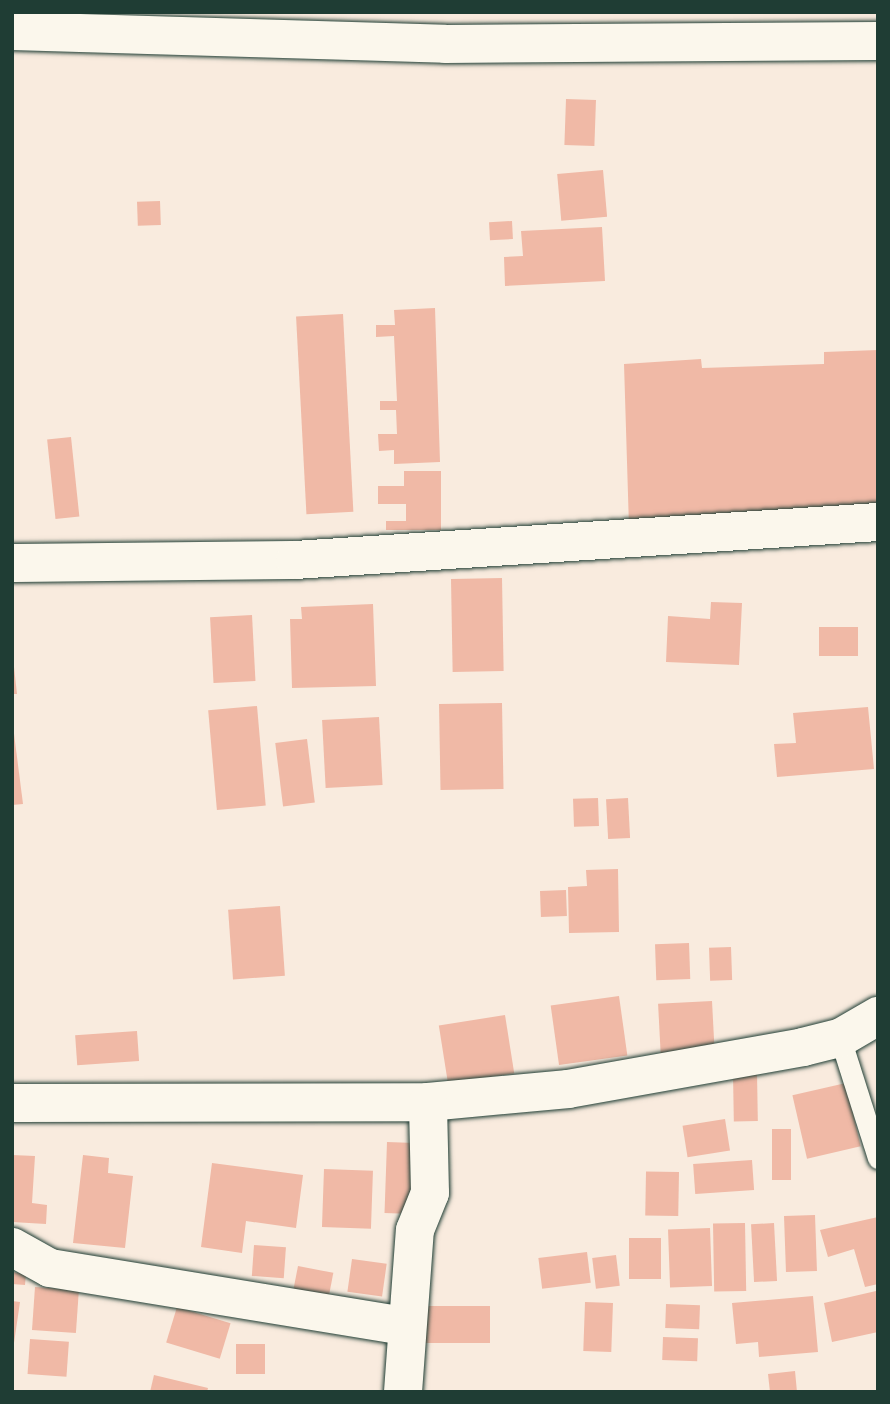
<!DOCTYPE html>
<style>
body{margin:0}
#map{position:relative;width:890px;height:1404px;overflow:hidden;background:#f9ebde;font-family:"Balsamiq Sans",sans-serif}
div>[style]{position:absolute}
.building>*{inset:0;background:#f0b9a6;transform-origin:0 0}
.roads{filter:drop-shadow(0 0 2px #1f3d34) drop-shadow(0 0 2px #1f3d34)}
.lane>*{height:21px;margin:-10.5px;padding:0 10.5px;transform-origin:10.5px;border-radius:10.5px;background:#fbf7ec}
.street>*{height:38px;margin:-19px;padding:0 19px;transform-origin:19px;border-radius:19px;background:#fbf7ec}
.secondary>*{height:38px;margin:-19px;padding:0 19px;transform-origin:19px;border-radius:19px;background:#fbf7ec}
span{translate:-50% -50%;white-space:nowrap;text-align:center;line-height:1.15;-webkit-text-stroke:5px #fbf7ec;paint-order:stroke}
.frame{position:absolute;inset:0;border:14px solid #1f3d34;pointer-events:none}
</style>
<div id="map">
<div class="building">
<div style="left:566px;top:99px;width:30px;height:46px;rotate:2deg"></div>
<div style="left:603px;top:170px;width:47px;height:46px;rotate:85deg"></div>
<div style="left:160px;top:201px;width:24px;height:23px;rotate:88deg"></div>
<div style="left:512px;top:221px;width:18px;height:23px;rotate:87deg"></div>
<div style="clip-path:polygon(602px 227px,605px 281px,505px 286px,504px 257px,523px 256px,521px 231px)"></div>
<div style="clip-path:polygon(435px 308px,440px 462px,394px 464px,394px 450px,379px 451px,378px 434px,397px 434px,396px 410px,380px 410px,380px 401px,397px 401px,394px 336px,376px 337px,376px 325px,395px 325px,394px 310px)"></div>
<div style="left:343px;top:314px;width:198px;height:47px;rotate:87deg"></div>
<div style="clip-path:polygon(878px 350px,878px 519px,629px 527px,624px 364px,701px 359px,702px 368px,824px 364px,824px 352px)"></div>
<div style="left:71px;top:437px;width:80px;height:24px;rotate:84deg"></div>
<div style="clip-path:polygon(404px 471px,441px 471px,441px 530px,386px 530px,386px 521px,406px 521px,406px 504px,378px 504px,378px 486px,404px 486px)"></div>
<div style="left:502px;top:578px;width:93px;height:51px;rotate:89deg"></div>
<div style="clip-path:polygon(711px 602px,742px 603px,739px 665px,666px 662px,668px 616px,710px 619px)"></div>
<div style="clip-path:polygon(373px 604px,376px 686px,292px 688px,290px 619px,302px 619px,301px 607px)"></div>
<div style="left:252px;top:615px;width:66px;height:42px;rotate:87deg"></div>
<div style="left:819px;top:627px;width:39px;height:29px"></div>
<div style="clip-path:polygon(12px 649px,17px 694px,12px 694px)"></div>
<div style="left:502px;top:703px;width:86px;height:63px;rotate:89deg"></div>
<div style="left:257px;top:706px;width:100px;height:49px;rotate:85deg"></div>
<div style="clip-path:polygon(868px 707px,874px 769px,777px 777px,774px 744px,796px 743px,793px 713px)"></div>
<div style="left:379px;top:717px;width:68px;height:57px;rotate:87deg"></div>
<div style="clip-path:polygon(12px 718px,23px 804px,12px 805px)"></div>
<div style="left:307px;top:739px;width:64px;height:32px;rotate:83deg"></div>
<div style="left:598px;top:798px;width:28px;height:25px;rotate:88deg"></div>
<div style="left:628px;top:798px;width:40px;height:22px;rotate:87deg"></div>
<div style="clip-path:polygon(618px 869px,619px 932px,569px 933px,568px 887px,587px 886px,586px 870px)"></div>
<div style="left:566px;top:890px;width:26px;height:26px;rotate:88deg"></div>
<div style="left:280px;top:906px;width:70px;height:52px;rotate:86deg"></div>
<div style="left:689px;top:943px;width:36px;height:34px;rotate:88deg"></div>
<div style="left:731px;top:947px;width:33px;height:22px;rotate:88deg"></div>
<div style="left:619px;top:996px;width:60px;height:69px;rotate:82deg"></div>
<div style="left:712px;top:1001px;width:50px;height:54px;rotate:87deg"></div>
<div style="left:505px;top:1015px;width:59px;height:67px;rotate:81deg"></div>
<div style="left:137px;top:1031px;width:30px;height:62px;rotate:86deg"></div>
<div style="left:757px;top:1073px;width:48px;height:24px;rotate:89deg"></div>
<div style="left:846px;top:1083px;width:65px;height:55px;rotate:77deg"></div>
<div style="left:725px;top:1119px;width:32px;height:43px;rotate:81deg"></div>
<div style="left:772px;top:1129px;width:19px;height:51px"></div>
<div style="left:387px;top:1142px;width:28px;height:71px;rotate:2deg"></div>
<div style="clip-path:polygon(12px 1155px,35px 1156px,32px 1203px,47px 1205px,46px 1224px,12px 1222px)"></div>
<div style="clip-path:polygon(83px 1155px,109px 1158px,108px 1173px,133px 1176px,125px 1248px,73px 1243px)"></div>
<div style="left:752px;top:1160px;width:30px;height:59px;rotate:86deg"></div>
<div style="clip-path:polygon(212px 1163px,303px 1175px,296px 1228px,246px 1221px,242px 1253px,201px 1247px)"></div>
<div style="left:324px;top:1169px;width:49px;height:58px;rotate:2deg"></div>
<div style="left:679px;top:1172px;width:44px;height:33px;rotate:91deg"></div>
<div style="left:815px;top:1215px;width:56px;height:31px;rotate:88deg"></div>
<div style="clip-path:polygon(878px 1217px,878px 1284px,865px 1287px,854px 1249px,828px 1257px,820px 1230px)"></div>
<div style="left:745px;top:1223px;width:68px;height:32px;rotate:89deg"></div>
<div style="left:774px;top:1223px;width:58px;height:23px;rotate:87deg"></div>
<div style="left:710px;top:1228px;width:58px;height:42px;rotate:88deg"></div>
<div style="left:661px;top:1238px;width:41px;height:32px;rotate:90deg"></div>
<div style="left:254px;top:1245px;width:32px;height:31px;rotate:4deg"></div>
<div style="left:587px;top:1252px;width:31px;height:49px;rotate:83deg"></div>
<div style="left:616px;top:1255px;width:31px;height:24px;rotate:83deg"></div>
<div style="left:352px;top:1259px;width:35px;height:33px;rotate:8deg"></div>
<div style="left:298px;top:1266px;width:36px;height:25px;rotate:11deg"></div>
<div style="clip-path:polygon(12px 1272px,26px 1274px,25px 1285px,12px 1284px)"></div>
<div style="left:35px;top:1287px;width:44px;height:43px;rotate:4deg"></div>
<div style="clip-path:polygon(876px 1291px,878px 1332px,832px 1342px,824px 1303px)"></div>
<div style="clip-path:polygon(813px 1296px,818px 1352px,759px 1357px,758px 1342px,736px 1344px,732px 1303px)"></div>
<div style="clip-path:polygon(12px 1301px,20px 1302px,14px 1343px,12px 1343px)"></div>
<div style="left:585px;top:1302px;width:28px;height:49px;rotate:2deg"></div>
<div style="left:666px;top:1304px;width:34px;height:24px;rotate:2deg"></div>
<div style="left:420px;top:1306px;width:70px;height:37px"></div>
<div style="left:177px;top:1307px;width:56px;height:37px;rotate:17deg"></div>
<div style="left:663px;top:1337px;width:35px;height:23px;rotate:2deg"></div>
<div style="left:30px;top:1339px;width:39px;height:35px;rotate:4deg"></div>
<div style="left:236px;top:1344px;width:29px;height:30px"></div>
<div style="clip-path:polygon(795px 1371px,797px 1392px,770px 1392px,768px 1374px)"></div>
<div style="clip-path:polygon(154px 1375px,208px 1388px,207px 1392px,150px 1392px)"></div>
</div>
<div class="roads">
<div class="lane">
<div style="left:840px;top:1038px;width:126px;rotate:72.4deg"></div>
</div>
<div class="street">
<div style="left:12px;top:563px;width:283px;rotate:-0.6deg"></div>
<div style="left:295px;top:560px;width:584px;rotate:-3.73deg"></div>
<div style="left:12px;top:1103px;width:416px;rotate:-0.1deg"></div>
<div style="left:428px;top:1102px;width:141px;rotate:-5.3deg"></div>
<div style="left:568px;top:1089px;width:239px;rotate:-10.1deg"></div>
<div style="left:803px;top:1047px;width:38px;rotate:-14deg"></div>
<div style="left:840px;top:1038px;width:44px;rotate:-30.1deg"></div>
<div style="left:12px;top:1247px;width:43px;rotate:28.9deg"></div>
<div style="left:50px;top:1268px;width:359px;rotate:9.3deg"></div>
<div style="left:403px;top:1392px;width:162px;rotate:-85.8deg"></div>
<div style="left:415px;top:1230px;width:40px;rotate:-68deg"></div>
<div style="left:430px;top:1193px;width:91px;rotate:-91.3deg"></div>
</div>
<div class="secondary">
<div style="left:12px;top:31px;width:433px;rotate:1.7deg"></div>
<div style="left:445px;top:44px;width:433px;rotate:-0.4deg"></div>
</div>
</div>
<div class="frame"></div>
</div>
